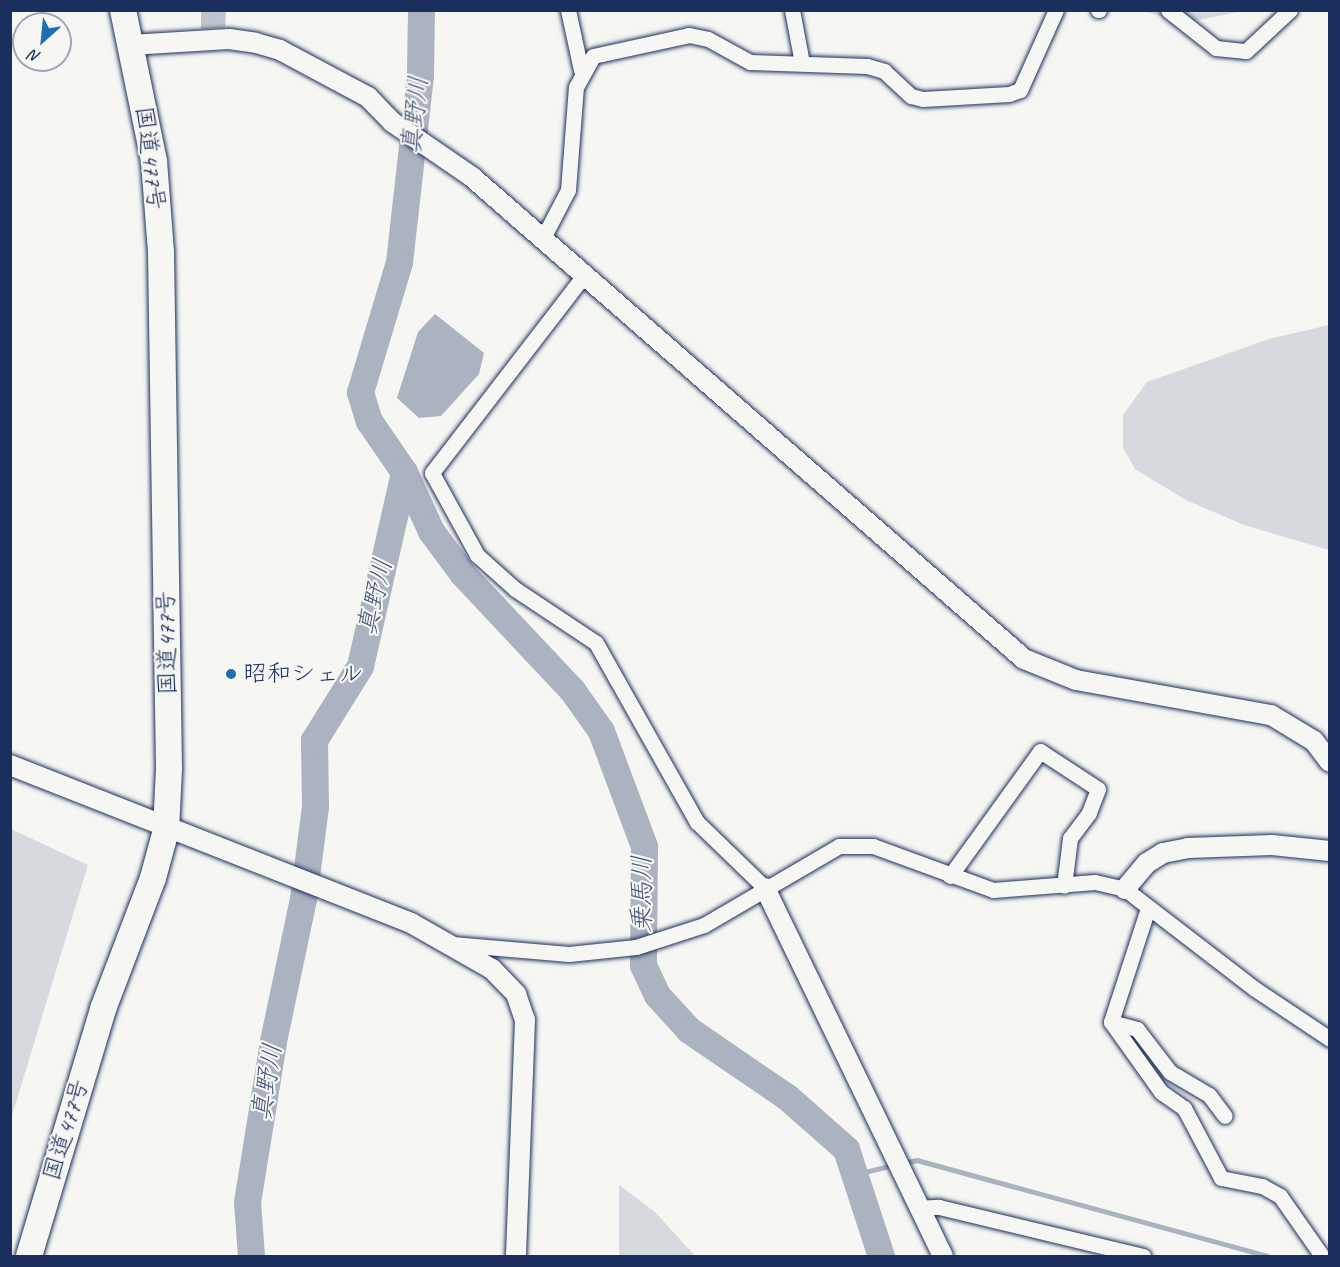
<!DOCTYPE html>
<meta charset="utf-8">
<style>
body{margin:0}
#map{position:relative;width:1340px;height:1267px;overflow:hidden;background:#f6f6f2;font-family:Caveat,"Klee One",sans-serif}
div>[style]{position:absolute}
.green>*{inset:0;background:#d6d9dd}
.water>*{inset:0;background:#abb2c0}
.stream>*{height:4.5px;margin:-2.25px;padding:0 2.25px;transform-origin:2.25px;border-radius:2.25px;background:#abb2c0}
.river>*{height:27px;margin:-13.5px;padding:0 13.5px;transform-origin:13.5px;border-radius:13.5px;background:#abb2c0}
.building>*{inset:0;background:#c0c4cd}
.roads{filter:drop-shadow(0 0 2px #1b2f5e) drop-shadow(0 0 2px #1b2f5e)}
.minor>*{height:15px;margin:-7.5px;padding:0 7.5px;transform-origin:7.5px;border-radius:7.5px;background:#f6f6f2}
.tertiary>*{height:20px;margin:-10px;padding:0 10px;transform-origin:10px;border-radius:10px;background:#f6f6f2}
.trunk>*{height:26px;margin:-13px;padding:0 13px;transform-origin:13px;border-radius:13px;background:#f6f6f2}
.dots>*{width:16px;height:16px;translate:-50% -50%;box-sizing:border-box;border:3px solid #f6f6f2;border-radius:50%}
span{translate:-50% -50%;white-space:nowrap;text-align:center;line-height:1.15;-webkit-text-stroke:4.5px #f6f6f2;paint-order:stroke}
.street-label{font-size:24px;color:#1b2f5e}
.poi-label{font-size:24px;color:#1b2f5e}
.left{translate:0 -50%;text-align:left}
.water-label{font-size:26px;color:#46567b;font-style:italic}
.frame{position:absolute;inset:0;border:12px solid #1b2f5e;pointer-events:none}
.north{position:absolute;left:12px;top:12px;width:60px;height:60px;box-sizing:border-box;background:#f6f6f2;border:2px solid #9ea6b7;border-radius:50%;rotate:207deg;font-size:16px;font-weight:700;line-height:24px;text-align:center;color:#1b2f5e}
.north::after{content:'';display:block;margin:auto;width:21px;height:27px;background:#1f6fb2;clip-path:polygon(50% 0,100% 100%,50% 72%,0 100%)}
</style>
<div id="map">
<div class="green">
<div style="clip-path:polygon(1143px 11px,1243px 11px,1184px 23px)"></div>
<div style="clip-path:polygon(1329px 325px,1329px 550px,1244px 525px,1186px 500px,1135px 469px,1123px 448px,1123px 415px,1147px 382px,1269px 339px)"></div>
<div style="clip-path:polygon(11px 829px,88px 865px,11px 1119px)"></div>
<div style="clip-path:polygon(619px 1185px,655px 1212px,695px 1256px,619px 1256px)"></div>
</div>
<div class="water">
<div style="clip-path:polygon(435px 314px,484px 353px,479px 374px,441px 416px,419px 418px,397px 398px,418px 332px)"></div>
</div>
<div class="stream">
<div style="left:902px;top:1163px;width:15px;rotate:-11deg"></div>
<div style="left:917px;top:1160px;width:363px;rotate:15.3deg"></div>
<div style="left:857px;top:1174px;width:38px;rotate:-14deg"></div>
</div>
<div class="river">
<div style="left:421px;top:10px;width:65px;rotate:90.9deg"></div>
<div style="left:420px;top:75px;width:188px;rotate:96.4deg"></div>
<div style="left:399px;top:262px;width:136px;rotate:106.7deg"></div>
<div style="left:360px;top:392px;width:30px;rotate:73deg"></div>
<div style="left:369px;top:421px;width:62px;rotate:55.5deg"></div>
<div style="left:404px;top:472px;width:65px;rotate:65.4deg"></div>
<div style="left:431px;top:531px;width:52px;rotate:53.6deg"></div>
<div style="left:462px;top:573px;width:161px;rotate:46.8deg"></div>
<div style="left:572px;top:690px;width:50px;rotate:54.7deg"></div>
<div style="left:601px;top:731px;width:123px;rotate:69.5deg"></div>
<div style="left:644px;top:846px;width:119px;rotate:90.5deg"></div>
<div style="left:643px;top:965px;width:33px;rotate:65deg"></div>
<div style="left:657px;top:995px;width:47px;rotate:47.6deg"></div>
<div style="left:689px;top:1030px;width:119px;rotate:34.4deg"></div>
<div style="left:787px;top:1097px;width:79px;rotate:41.4deg"></div>
<div style="left:846px;top:1149px;width:113px;rotate:71.9deg"></div>
<div style="left:251px;top:1256px;width:54px;rotate:-94.2deg"></div>
<div style="left:247px;top:1202px;width:163px;rotate:-80.8deg"></div>
<div style="left:273px;top:1041px;width:145px;rotate:-78.1deg"></div>
<div style="left:303px;top:899px;width:94px;rotate:-82.6deg"></div>
<div style="left:315px;top:806px;width:66px;rotate:-90.9deg"></div>
<div style="left:314px;top:740px;width:87px;rotate:-58.1deg"></div>
<div style="left:360px;top:666px;width:199px;rotate:-77.2deg"></div>
</div>
<div class="building">
<div style="clip-path:polygon(201px 10px,226px 10px,225px 27px,201px 29px)"></div>
</div>
<div class="roads">
<div class="minor">
<div style="left:568px;top:10px;width:61px;rotate:77.8deg"></div>
<div style="left:792px;top:10px;width:54px;rotate:79.3deg"></div>
<div style="left:1098px;top:10px;width:1px"></div>
<div style="left:1168px;top:10px;width:61px;rotate:38.4deg"></div>
<div style="left:1216px;top:48px;width:30px;rotate:6deg"></div>
<div style="left:1246px;top:51px;width:60px;rotate:-43deg"></div>
<div style="left:543px;top:238px;width:54px;rotate:-62.5deg"></div>
<div style="left:568px;top:190px;width:103px;rotate:-85.6deg"></div>
<div style="left:576px;top:87px;width:35px;rotate:-61deg"></div>
<div style="left:593px;top:56px;width:98px;rotate:-12.3deg"></div>
<div style="left:689px;top:35px;width:19px;rotate:12deg"></div>
<div style="left:708px;top:39px;width:48px;rotate:28.7deg"></div>
<div style="left:750px;top:62px;width:117px;rotate:2deg"></div>
<div style="left:867px;top:66px;width:18px;rotate:16deg"></div>
<div style="left:884px;top:71px;width:37px;rotate:43deg"></div>
<div style="left:911px;top:96px;width:12px;rotate:14deg"></div>
<div style="left:923px;top:99px;width:86px;rotate:-3.3deg"></div>
<div style="left:1009px;top:94px;width:12px;rotate:-20deg"></div>
<div style="left:1020px;top:90px;width:88px;rotate:-65.8deg"></div>
<div style="left:585px;top:274px;width:251px;rotate:127.6deg"></div>
<div style="left:432px;top:473px;width:94px;rotate:61.2deg"></div>
<div style="left:477px;top:555px;width:51px;rotate:41.8deg"></div>
<div style="left:515px;top:589px;width:97px;rotate:33.7deg"></div>
<div style="left:596px;top:643px;width:206px;rotate:60.6deg"></div>
<div style="left:697px;top:822px;width:95px;rotate:44.1deg"></div>
<div style="left:950px;top:876px;width:154px;rotate:-54.2deg"></div>
<div style="left:1040px;top:751px;width:69px;rotate:33.2deg"></div>
<div style="left:1098px;top:789px;width:26px;rotate:111deg"></div>
<div style="left:1089px;top:813px;width:31px;rotate:127deg"></div>
<div style="left:1070px;top:838px;width:48px;rotate:97.1deg"></div>
<div style="left:1148px;top:908px;width:120px;rotate:108deg"></div>
<div style="left:1111px;top:1022px;width:86px;rotate:54.5deg"></div>
<div style="left:1161px;top:1092px;width:28px;rotate:35deg"></div>
<div style="left:1184px;top:1108px;width:79px;rotate:62.1deg"></div>
<div style="left:1221px;top:1178px;width:42px;rotate:11deg"></div>
<div style="left:1262px;top:1186px;width:21px;rotate:29deg"></div>
<div style="left:1280px;top:1196px;width:73px;rotate:55deg"></div>
<div style="left:452px;top:944px;width:117px;rotate:4.9deg"></div>
<div style="left:569px;top:954px;width:67px;rotate:-6deg"></div>
<div style="left:636px;top:947px;width:71px;rotate:-17.9deg"></div>
<div style="left:704px;top:925px;width:156px;rotate:-30.3deg"></div>
<div style="left:839px;top:846px;width:34px"></div>
<div style="left:873px;top:846px;width:128px;rotate:20.1deg"></div>
<div style="left:993px;top:890px;width:102px;rotate:-4.5deg"></div>
<div style="left:1095px;top:882px;width:31px;rotate:13deg"></div>
<div style="left:1125px;top:889px;width:164px;rotate:37.6deg"></div>
<div style="left:1255px;top:989px;width:90px;rotate:33.7deg"></div>
<div style="left:1111px;top:1022px;width:27px;rotate:15deg"></div>
<div style="left:1137px;top:1029px;width:54px;rotate:52.5deg"></div>
<div style="left:1170px;top:1072px;width:45px;rotate:30.5deg"></div>
<div style="left:1209px;top:1095px;width:26px;rotate:53deg"></div>
<div style="left:917px;top:1208px;width:22px;rotate:-3deg"></div>
<div style="left:939px;top:1207px;width:210px;rotate:13.5deg"></div>
</div>
<div class="tertiary">
<div style="left:130px;top:45px;width:99px;rotate:-3.5deg"></div>
<div style="left:229px;top:39px;width:27px;rotate:8deg"></div>
<div style="left:256px;top:43px;width:25px;rotate:16deg"></div>
<div style="left:280px;top:50px;width:100px;rotate:28.1deg"></div>
<div style="left:368px;top:97px;width:35px;rotate:46deg"></div>
<div style="left:392px;top:122px;width:97px;rotate:34.5deg"></div>
<div style="left:472px;top:177px;width:733px;rotate:41.13deg"></div>
<div style="left:1024px;top:659px;width:56px;rotate:22deg"></div>
<div style="left:1076px;top:680px;width:198px;rotate:10.2deg"></div>
<div style="left:1271px;top:715px;width:50px;rotate:31.2deg"></div>
<div style="left:1314px;top:741px;width:26px;rotate:53deg"></div>
<div style="left:10px;top:765px;width:431px;rotate:21.5deg"></div>
<div style="left:411px;top:923px;width:93px;rotate:29.6deg"></div>
<div style="left:492px;top:969px;width:35px;rotate:46deg"></div>
<div style="left:516px;top:994px;width:28px;rotate:71deg"></div>
<div style="left:525px;top:1020px;width:236px;rotate:92.2deg"></div>
<div style="left:765px;top:888px;width:409px;rotate:64.2deg"></div>
<div style="left:1125px;top:889px;width:34px;rotate:-50deg"></div>
<div style="left:1147px;top:863px;width:19px;rotate:-32deg"></div>
<div style="left:1163px;top:853px;width:25px;rotate:-11deg"></div>
<div style="left:1188px;top:848px;width:84px;rotate:-2deg"></div>
<div style="left:1272px;top:845px;width:58px;rotate:5.9deg"></div>
</div>
<div class="trunk">
<div style="left:29px;top:1256px;width:258px;rotate:-73.3deg"></div>
<div style="left:103px;top:1009px;width:140px;rotate:-69.1deg"></div>
<div style="left:153px;top:878px;width:50px;rotate:-74.8deg"></div>
<div style="left:166px;top:830px;width:62px;rotate:-87.2deg"></div>
<div style="left:169px;top:768px;width:516px;rotate:-90.89deg"></div>
<div style="left:161px;top:252px;width:91px;rotate:-94.4deg"></div>
<div style="left:154px;top:161px;width:154px;rotate:-101.6deg"></div>
</div>
</div>
<div class="dots">
<div style="left:231px;top:674px;background:#1f6fb2"></div>
</div>
<div class="street-label">
<span style="left:150px;top:158px;rotate:83deg">国道477号</span>
<span style="left:167px;top:643px;rotate:-91deg">国道477号</span>
<span style="left:66px;top:1130px;rotate:-73deg">国道477号</span>
</div>
<div class="poi-label">
<span class="left" style="left:243px;top:674px">昭和シェル</span>
</div>
<div class="water-label">
<span style="left:415px;top:115px;rotate:-84deg">真野川</span>
<span style="left:375px;top:597px;rotate:-77deg">真野川</span>
<span style="left:642px;top:894px;rotate:-90deg">乗馬川</span>
<span style="left:267px;top:1082px;rotate:-81deg">真野川</span>
</div>
<div class="frame"></div>
<div class="north">N</div>
</div>
